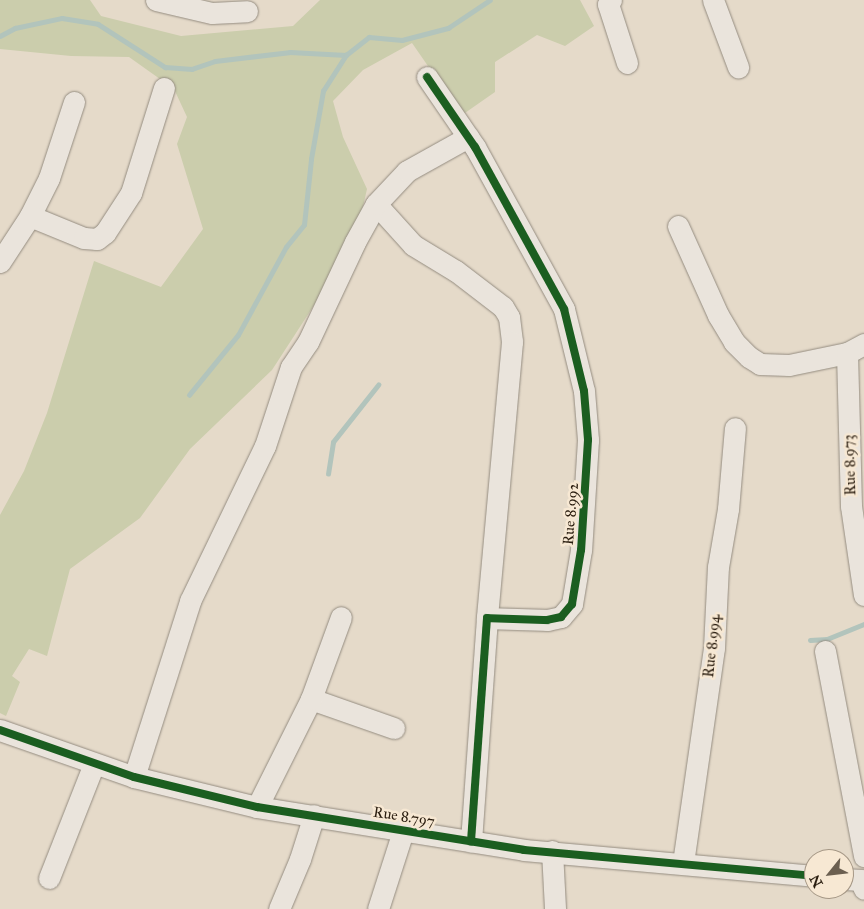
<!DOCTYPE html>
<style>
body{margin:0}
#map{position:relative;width:864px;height:909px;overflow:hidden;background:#e5dac9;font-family:"IM FELL Great Primer",serif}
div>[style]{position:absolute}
.green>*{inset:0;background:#cbcdac}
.stream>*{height:4.5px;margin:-2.25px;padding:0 2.25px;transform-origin:2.25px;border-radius:2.25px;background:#b2c4bc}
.roads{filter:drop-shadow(0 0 1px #948c80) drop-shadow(0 0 1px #948c80)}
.minor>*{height:21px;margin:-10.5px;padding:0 10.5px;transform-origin:10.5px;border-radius:10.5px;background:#eae4dc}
.cycleway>*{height:8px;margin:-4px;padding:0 4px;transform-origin:4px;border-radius:4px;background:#1b5e20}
span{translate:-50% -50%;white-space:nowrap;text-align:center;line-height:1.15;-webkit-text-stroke:5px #f7e8d3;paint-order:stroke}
.street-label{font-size:15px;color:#2a1d0f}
.north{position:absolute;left:804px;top:849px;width:50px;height:50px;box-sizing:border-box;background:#f7e8d3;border:1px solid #a59785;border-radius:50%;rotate:241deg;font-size:14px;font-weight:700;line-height:20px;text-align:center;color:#2a1d0f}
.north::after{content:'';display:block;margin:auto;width:18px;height:22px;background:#6b5f50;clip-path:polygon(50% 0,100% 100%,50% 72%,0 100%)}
</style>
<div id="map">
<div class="green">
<div style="clip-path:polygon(0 0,90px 0,101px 16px,181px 36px,293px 26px,320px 0,580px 0,594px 26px,565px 46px,537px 35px,495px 62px,495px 92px,462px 115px,412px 43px,363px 70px,333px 101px,343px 137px,367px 189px,355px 242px,272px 370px,190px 449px,140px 518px,70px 569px,47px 656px,29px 649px,12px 676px,20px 682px,6px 716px,0 713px,0 515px,24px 471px,47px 413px,94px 261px,161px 287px,203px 229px,177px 144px,187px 117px,174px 89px,129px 57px,71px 56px,0 49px)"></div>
</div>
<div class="stream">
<div style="left:0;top:36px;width:17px;rotate:-28deg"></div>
<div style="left:15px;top:28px;width:48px;rotate:-12deg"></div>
<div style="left:62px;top:18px;width:36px;rotate:9deg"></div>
<div style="left:98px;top:24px;width:80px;rotate:32.7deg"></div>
<div style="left:165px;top:67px;width:27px;rotate:4deg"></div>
<div style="left:192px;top:69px;width:24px;rotate:-19deg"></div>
<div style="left:215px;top:61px;width:76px;rotate:-6.8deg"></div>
<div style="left:290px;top:52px;width:56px;rotate:3.1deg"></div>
<div style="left:189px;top:395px;width:77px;rotate:-50.8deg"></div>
<div style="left:238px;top:335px;width:100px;rotate:-61.4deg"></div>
<div style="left:286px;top:247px;width:28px;rotate:-51deg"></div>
<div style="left:304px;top:225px;width:66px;rotate:-83.9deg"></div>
<div style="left:311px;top:159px;width:69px;rotate:-80deg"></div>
<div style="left:323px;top:91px;width:43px;rotate:-57.4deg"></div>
<div style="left:346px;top:55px;width:29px;rotate:-38deg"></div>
<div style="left:369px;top:37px;width:33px;rotate:5deg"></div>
<div style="left:402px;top:40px;width:48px;rotate:-14.6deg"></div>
<div style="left:448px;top:28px;width:50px;rotate:-33.7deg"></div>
<div style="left:328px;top:474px;width:32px;rotate:-81deg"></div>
<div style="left:333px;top:442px;width:73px;rotate:-51.7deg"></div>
<div style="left:810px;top:640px;width:17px;rotate:-3deg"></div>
<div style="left:827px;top:639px;width:40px;rotate:-22deg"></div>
</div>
<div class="roads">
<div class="minor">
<div style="left:156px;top:0;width:57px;rotate:13.1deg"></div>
<div style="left:212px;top:13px;width:35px;rotate:-3deg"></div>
<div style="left:611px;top:0;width:5px;rotate:127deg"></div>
<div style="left:608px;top:4px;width:62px;rotate:72.1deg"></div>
<div style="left:713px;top:0;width:72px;rotate:69.5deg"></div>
<div style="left:427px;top:77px;width:85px;rotate:55.6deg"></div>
<div style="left:475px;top:147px;width:185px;rotate:61.2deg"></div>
<div style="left:564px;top:309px;width:84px;rotate:76.3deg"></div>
<div style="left:584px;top:391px;width:49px;rotate:85.3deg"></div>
<div style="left:588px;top:440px;width:110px;rotate:93.6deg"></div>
<div style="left:581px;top:550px;width:55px;rotate:99.5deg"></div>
<div style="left:572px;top:604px;width:17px;rotate:130deg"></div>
<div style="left:561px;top:617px;width:14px;rotate:168deg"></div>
<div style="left:547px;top:620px;width:60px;rotate:-178.1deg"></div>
<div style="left:487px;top:618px;width:224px;rotate:94.1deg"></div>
<div style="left:376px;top:204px;width:55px;rotate:47.9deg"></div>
<div style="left:413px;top:245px;width:50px;rotate:31.2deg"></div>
<div style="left:456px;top:271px;width:59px;rotate:37.5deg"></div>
<div style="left:503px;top:307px;width:12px;rotate:59deg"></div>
<div style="left:509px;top:317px;width:25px;rotate:83deg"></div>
<div style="left:512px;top:342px;width:277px;rotate:95.2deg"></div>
<div style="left:30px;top:216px;width:42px;rotate:-63.4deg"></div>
<div style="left:49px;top:178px;width:80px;rotate:-71.8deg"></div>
<div style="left:678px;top:226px;width:98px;rotate:65.8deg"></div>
<div style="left:718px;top:315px;width:31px;rotate:59deg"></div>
<div style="left:734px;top:342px;width:21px;rotate:45deg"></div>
<div style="left:749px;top:357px;width:13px;rotate:32deg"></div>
<div style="left:760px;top:364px;width:29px;rotate:2deg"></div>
<div style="left:789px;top:365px;width:59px;rotate:-11.7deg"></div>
<div style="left:0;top:262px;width:55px;rotate:-56.9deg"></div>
<div style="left:30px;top:216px;width:58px;rotate:22.2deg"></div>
<div style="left:84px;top:238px;width:13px;rotate:4deg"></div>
<div style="left:97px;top:239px;width:10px;rotate:-37deg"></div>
<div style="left:105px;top:233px;width:48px;rotate:-57deg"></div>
<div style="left:131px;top:193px;width:110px;rotate:-72.6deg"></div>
<div style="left:864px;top:344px;width:19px;rotate:152deg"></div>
<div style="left:847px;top:353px;width:153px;rotate:88.5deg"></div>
<div style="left:851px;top:506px;width:90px;rotate:81.7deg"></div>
<div style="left:825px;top:651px;width:209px;rotate:79.2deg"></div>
<div style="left:311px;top:699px;width:88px;rotate:19.3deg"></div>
<div style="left:0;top:730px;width:142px;rotate:19.3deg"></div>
<div style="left:134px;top:777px;width:127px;rotate:13.7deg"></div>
<div style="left:257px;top:807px;width:270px;rotate:9.1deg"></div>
<div style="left:524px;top:850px;width:291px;rotate:5.1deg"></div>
<div style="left:134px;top:777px;width:185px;rotate:-72.3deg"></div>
<div style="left:190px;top:601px;width:172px;rotate:-64.2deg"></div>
<div style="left:265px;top:446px;width:83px;rotate:-71.8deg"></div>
<div style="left:291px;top:367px;width:30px;rotate:-56deg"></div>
<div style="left:308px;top:342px;width:110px;rotate:-64.8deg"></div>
<div style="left:355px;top:242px;width:43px;rotate:-61.1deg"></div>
<div style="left:376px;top:204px;width:45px;rotate:-46.8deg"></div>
<div style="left:407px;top:171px;width:70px;rotate:-29.1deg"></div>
<div style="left:257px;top:807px;width:121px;rotate:-63.4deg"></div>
<div style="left:311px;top:699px;width:87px;rotate:-69.9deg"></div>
<div style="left:552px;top:851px;width:58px;rotate:87deg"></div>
<div style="left:683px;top:863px;width:217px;rotate:-81.8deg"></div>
<div style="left:714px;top:648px;width:81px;rotate:-87.2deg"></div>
<div style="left:718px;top:567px;width:59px;rotate:-80.2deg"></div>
<div style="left:728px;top:509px;width:81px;rotate:-85.1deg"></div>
<div style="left:49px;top:878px;width:123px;rotate:-68.5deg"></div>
<div style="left:844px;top:879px;width:17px;rotate:3deg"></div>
<div style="left:861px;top:880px;width:9px;rotate:72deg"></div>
<div style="left:279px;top:909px;width:54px;rotate:-67.2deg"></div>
<div style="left:300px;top:859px;width:46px;rotate:-72.3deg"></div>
<div style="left:378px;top:909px;width:82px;rotate:-72.2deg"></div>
</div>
</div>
<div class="cycleway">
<div style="left:427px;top:77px;width:85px;rotate:55.6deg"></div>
<div style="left:475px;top:147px;width:185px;rotate:61.2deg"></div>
<div style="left:564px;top:309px;width:84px;rotate:76.3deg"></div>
<div style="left:584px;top:391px;width:49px;rotate:85.3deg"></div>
<div style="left:588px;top:440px;width:110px;rotate:93.6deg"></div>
<div style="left:581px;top:550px;width:55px;rotate:99.5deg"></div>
<div style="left:572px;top:604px;width:17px;rotate:130deg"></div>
<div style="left:561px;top:617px;width:14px;rotate:168deg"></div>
<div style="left:547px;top:620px;width:60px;rotate:-178.1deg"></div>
<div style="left:487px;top:618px;width:224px;rotate:94.1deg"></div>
<div style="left:0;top:730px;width:142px;rotate:19.3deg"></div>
<div style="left:134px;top:777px;width:127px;rotate:13.7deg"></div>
<div style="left:257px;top:807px;width:270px;rotate:9.1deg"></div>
<div style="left:524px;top:850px;width:291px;rotate:5.1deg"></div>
</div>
<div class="street-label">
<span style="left:850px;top:465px;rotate:-92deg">Rue 8.973</span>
<span style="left:571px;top:514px;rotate:-85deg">Rue 8.992</span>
<span style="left:712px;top:646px;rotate:-84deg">Rue 8.994</span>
<span style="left:404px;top:817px;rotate:9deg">Rue 8.797</span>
</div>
<div class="north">N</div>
</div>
